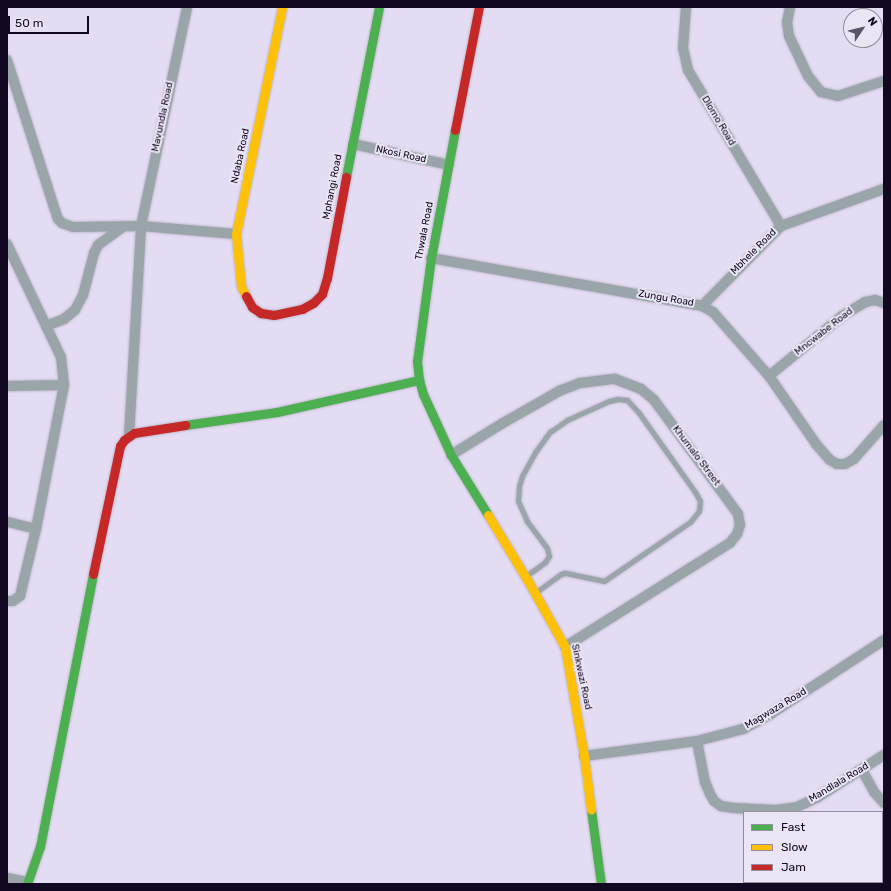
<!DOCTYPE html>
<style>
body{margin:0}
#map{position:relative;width:891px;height:891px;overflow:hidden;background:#e4dcf3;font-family:Rubik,sans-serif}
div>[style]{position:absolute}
.roads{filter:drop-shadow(0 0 1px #bfb7cc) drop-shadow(0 0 1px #bfb7cc)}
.lane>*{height:5px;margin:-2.5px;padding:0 2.5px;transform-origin:2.5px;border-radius:2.5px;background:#99a5a9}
.street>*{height:10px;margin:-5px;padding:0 5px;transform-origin:5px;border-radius:5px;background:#99a5a9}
.fast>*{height:9px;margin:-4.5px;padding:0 4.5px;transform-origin:4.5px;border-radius:4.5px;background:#4caf50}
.slow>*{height:9px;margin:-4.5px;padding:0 4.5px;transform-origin:4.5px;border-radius:4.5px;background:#ffc107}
.jam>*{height:9px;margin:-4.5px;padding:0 4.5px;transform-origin:4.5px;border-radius:4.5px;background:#c62828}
span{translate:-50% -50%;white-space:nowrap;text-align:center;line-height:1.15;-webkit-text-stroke:4px #eae5f4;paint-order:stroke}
.street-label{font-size:10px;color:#130821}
.frame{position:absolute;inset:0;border:8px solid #130821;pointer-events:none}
.legend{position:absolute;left:743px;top:811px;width:140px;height:72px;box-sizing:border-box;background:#eae5f4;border:1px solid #948da0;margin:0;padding:5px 7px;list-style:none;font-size:12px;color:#130821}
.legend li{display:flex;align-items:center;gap:8px;height:20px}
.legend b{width:20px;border:1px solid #948da0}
.north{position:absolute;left:843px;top:8px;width:40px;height:40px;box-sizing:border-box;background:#eae5f4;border:1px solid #948da0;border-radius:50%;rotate:55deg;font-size:11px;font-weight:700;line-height:16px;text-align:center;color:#130821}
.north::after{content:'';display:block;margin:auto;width:14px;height:18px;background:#5c526a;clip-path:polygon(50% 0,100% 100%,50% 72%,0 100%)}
.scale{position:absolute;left:8px;top:16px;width:81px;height:18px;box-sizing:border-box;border:2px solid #130821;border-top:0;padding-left:5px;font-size:12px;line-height:14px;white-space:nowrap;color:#130821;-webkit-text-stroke:3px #eae5f4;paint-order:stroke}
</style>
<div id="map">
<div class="roads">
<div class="lane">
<div style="left:526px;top:576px;width:24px;rotate:-36deg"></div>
<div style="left:545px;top:562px;width:7px;rotate:-56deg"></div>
<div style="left:549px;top:556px;width:8px;rotate:-104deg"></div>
<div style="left:547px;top:548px;width:34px;rotate:-127deg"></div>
<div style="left:527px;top:521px;width:22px;rotate:-114deg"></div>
<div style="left:518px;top:501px;width:15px;rotate:-86deg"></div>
<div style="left:519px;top:486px;width:10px;rotate:-73deg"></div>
<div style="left:522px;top:476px;width:29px;rotate:-61deg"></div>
<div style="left:536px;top:451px;width:24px;rotate:-54deg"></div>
<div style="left:550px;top:432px;width:21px;rotate:-35deg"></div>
<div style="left:567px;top:420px;width:46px;rotate:-24.3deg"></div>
<div style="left:609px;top:401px;width:9px;rotate:-13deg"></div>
<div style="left:618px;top:399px;width:9px;rotate:6deg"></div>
<div style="left:627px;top:400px;width:18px;rotate:47deg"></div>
<div style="left:639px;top:413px;width:97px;rotate:54.7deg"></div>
<div style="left:695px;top:492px;width:10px;rotate:61deg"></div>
<div style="left:700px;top:501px;width:10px;rotate:96deg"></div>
<div style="left:699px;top:511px;width:14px;rotate:129deg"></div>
<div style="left:690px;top:522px;width:104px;rotate:145.5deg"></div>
<div style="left:604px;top:581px;width:40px;rotate:-168deg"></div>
<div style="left:565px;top:573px;width:4px;rotate:166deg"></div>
<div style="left:561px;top:574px;width:31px;rotate:144deg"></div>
</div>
<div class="street">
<div style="left:686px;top:7px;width:41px;rotate:94.2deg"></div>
<div style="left:683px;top:48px;width:23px;rotate:77deg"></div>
<div style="left:688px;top:70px;width:182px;rotate:59.2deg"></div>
<div style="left:790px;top:7px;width:15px;rotate:101deg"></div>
<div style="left:787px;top:22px;width:14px;rotate:82deg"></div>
<div style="left:789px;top:36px;width:44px;rotate:64.6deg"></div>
<div style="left:808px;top:76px;width:21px;rotate:51deg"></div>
<div style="left:821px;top:92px;width:17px;rotate:13deg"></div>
<div style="left:838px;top:96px;width:48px;rotate:-18.1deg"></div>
<div style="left:7px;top:60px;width:157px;rotate:72.3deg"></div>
<div style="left:55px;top:210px;width:9px;rotate:72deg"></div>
<div style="left:58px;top:219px;width:6px;rotate:45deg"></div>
<div style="left:62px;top:223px;width:12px;rotate:20deg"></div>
<div style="left:73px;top:227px;width:68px;rotate:-0.8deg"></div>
<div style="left:141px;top:226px;width:95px;rotate:4.8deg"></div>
<div style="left:353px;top:144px;width:98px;rotate:12.3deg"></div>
<div style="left:7px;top:244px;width:125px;rotate:64.5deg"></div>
<div style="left:61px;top:357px;width:28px;rotate:84deg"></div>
<div style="left:64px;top:385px;width:147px;rotate:101deg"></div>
<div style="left:36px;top:529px;width:30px;rotate:-166deg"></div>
<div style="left:431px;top:258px;width:275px;rotate:10deg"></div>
<div style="left:702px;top:306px;width:13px;rotate:29deg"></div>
<div style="left:713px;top:312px;width:85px;rotate:48.8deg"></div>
<div style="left:769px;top:376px;width:83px;rotate:55.3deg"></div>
<div style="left:816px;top:444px;width:21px;rotate:49deg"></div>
<div style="left:830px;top:460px;width:8px;rotate:30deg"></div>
<div style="left:837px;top:464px;width:8px"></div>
<div style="left:845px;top:464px;width:10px;rotate:-29deg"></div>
<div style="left:854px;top:459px;width:45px;rotate:-48.6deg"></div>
<div style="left:702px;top:306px;width:112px;rotate:-45.4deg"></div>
<div style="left:781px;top:226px;width:109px;rotate:-19.8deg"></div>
<div style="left:46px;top:326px;width:19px;rotate:-21deg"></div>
<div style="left:64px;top:319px;width:14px;rotate:-39deg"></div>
<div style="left:75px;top:310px;width:17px;rotate:-62deg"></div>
<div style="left:83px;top:295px;width:43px;rotate:-75.3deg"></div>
<div style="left:94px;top:253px;width:9px;rotate:-63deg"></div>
<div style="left:98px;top:245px;width:31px;rotate:-36deg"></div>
<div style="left:769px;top:376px;width:94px;rotate:-39.4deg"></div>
<div style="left:842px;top:316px;width:27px;rotate:-31deg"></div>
<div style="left:865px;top:302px;width:10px;rotate:-11deg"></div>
<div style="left:875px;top:300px;width:9px;rotate:18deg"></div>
<div style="left:7px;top:386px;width:57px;rotate:-1deg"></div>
<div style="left:129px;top:436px;width:210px;rotate:-86.7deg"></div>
<div style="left:141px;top:226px;width:224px;rotate:-78.1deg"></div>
<div style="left:451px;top:455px;width:61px;rotate:-31.6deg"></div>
<div style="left:503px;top:423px;width:64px;rotate:-29.7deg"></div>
<div style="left:559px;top:391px;width:22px;rotate:-21deg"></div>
<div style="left:580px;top:383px;width:35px;rotate:-7deg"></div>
<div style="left:615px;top:379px;width:28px;rotate:21deg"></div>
<div style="left:641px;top:389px;width:17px;rotate:40deg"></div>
<div style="left:654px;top:400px;width:142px;rotate:53.6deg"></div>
<div style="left:738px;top:514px;width:11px;rotate:80deg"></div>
<div style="left:740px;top:525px;width:9px;rotate:108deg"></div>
<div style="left:737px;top:534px;width:11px;rotate:128deg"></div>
<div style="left:730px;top:543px;width:195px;rotate:147.8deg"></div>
<div style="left:7px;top:601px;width:6px"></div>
<div style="left:13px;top:601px;width:9px;rotate:-36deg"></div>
<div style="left:20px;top:596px;width:69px;rotate:-76.6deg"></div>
<div style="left:697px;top:741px;width:42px;rotate:79deg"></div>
<div style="left:705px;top:782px;width:13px;rotate:67deg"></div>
<div style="left:710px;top:794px;width:8px;rotate:60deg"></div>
<div style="left:714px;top:801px;width:9px;rotate:36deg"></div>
<div style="left:721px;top:806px;width:13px;rotate:9deg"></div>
<div style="left:734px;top:808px;width:42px;rotate:2.7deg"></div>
<div style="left:776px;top:810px;width:21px;rotate:-8deg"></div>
<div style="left:797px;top:807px;width:23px;rotate:-25deg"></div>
<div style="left:818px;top:797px;width:78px;rotate:-32.5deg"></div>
<div style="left:584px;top:756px;width:114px;rotate:-7.6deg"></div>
<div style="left:697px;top:741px;width:48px;rotate:-14.6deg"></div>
<div style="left:743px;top:729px;width:30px;rotate:-28deg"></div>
<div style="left:769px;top:715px;width:137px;rotate:-33.1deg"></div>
<div style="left:862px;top:770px;width:25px;rotate:61deg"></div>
<div style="left:874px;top:792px;width:15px;rotate:48deg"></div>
<div style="left:7px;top:878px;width:20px;rotate:11deg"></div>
</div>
<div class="fast">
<div style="left:455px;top:130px;width:130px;rotate:100.6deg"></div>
<div style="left:431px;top:258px;width:104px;rotate:97.7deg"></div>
<div style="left:417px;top:361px;width:19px;rotate:84deg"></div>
<div style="left:419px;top:380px;width:15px;rotate:74deg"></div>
<div style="left:423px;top:394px;width:67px;rotate:65.3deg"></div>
<div style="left:451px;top:455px;width:70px;rotate:58.3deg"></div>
<div style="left:346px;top:177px;width:173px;rotate:-79deg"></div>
<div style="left:185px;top:425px;width:93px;rotate:-8deg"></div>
<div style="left:277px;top:412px;width:146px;rotate:-12.7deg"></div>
<div style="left:591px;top:810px;width:75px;rotate:82.3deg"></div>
<div style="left:27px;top:884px;width:39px;rotate:-71deg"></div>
<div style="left:40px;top:847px;width:278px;rotate:-79deg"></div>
</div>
<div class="slow">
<div style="left:246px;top:296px;width:11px;rotate:-117deg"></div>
<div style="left:241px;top:286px;width:52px;rotate:-95.5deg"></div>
<div style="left:236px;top:234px;width:232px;rotate:-78.5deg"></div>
<div style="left:488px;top:515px;width:77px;rotate:58.8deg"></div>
<div style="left:528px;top:581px;width:76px;rotate:60.7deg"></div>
<div style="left:565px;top:647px;width:111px;rotate:80.1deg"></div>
<div style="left:584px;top:756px;width:54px;rotate:82.6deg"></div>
</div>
<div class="jam">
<div style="left:455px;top:130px;width:125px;rotate:-79deg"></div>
<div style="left:246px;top:296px;width:13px;rotate:61deg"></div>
<div style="left:252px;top:307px;width:11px;rotate:34deg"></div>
<div style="left:261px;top:313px;width:13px;rotate:9deg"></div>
<div style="left:274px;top:315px;width:29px;rotate:-12deg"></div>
<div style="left:302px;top:309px;width:13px;rotate:-29deg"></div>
<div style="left:313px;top:303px;width:13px;rotate:-45deg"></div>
<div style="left:322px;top:294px;width:17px;rotate:-73deg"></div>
<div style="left:327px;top:278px;width:103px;rotate:-79.3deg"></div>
<div style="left:93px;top:574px;width:131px;rotate:-78.1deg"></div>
<div style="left:120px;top:446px;width:7px;rotate:-56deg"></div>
<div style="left:124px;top:440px;width:12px;rotate:-35deg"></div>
<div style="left:134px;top:433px;width:52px;rotate:-8.9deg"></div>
</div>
</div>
<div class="street-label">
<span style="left:163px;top:117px;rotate:-78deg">Mavundla Road</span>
<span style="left:718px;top:121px;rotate:59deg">Dlomo Road</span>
<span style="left:401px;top:155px;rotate:12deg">Nkosi Road</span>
<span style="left:241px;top:156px;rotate:-78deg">Ndaba Road</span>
<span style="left:333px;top:187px;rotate:-79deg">Mphangi Road</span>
<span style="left:425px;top:231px;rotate:-79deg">Thwala Road</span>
<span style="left:754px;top:252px;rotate:-45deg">Mbhele Road</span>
<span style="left:666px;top:299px;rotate:10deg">Zungu Road</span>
<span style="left:824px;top:332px;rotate:-38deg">Mncwabe Road</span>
<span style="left:696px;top:456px;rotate:53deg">Khumalo Street</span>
<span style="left:581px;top:677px;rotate:78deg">Sinkwazi Road</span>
<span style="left:776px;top:709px;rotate:-31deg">Magwaza Road</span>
<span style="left:839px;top:783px;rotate:-31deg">Mandlala Road</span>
</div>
<div class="frame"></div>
<ul class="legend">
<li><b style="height:5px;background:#4caf50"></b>Fast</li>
<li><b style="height:5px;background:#ffc107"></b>Slow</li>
<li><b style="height:5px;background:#c62828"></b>Jam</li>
</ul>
<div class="north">N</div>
<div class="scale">50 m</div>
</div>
